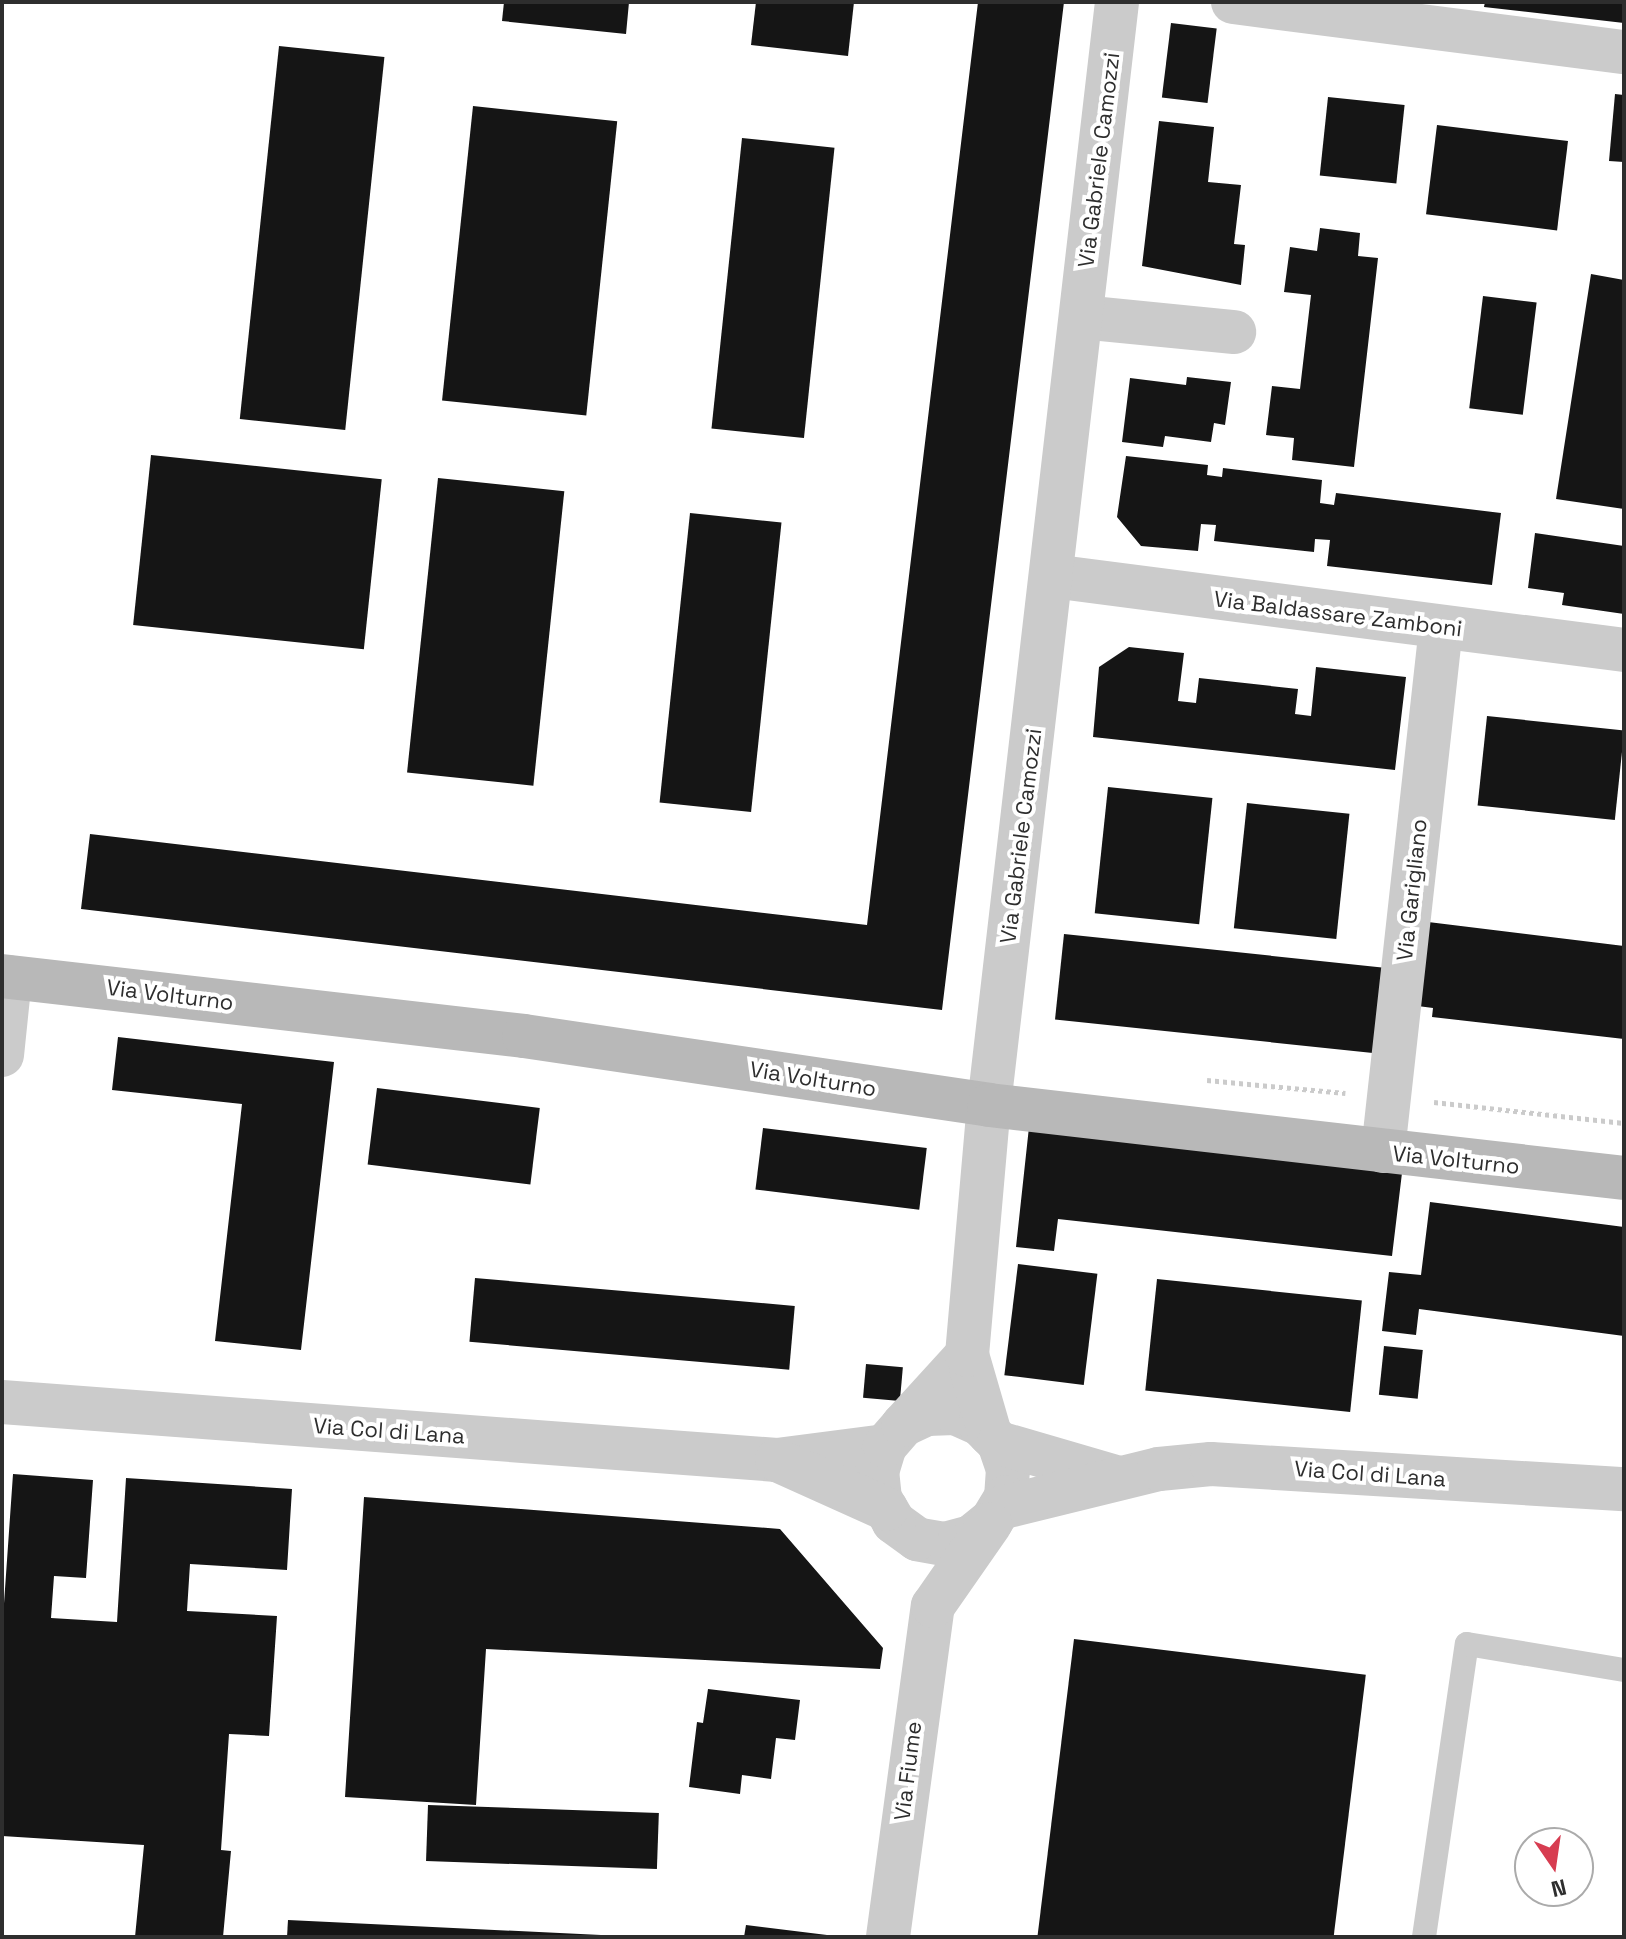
<!DOCTYPE html>
<style>
body{margin:0}
#map{position:relative;width:1626px;height:1939px;overflow:hidden;background:#fff;font-family:"Space Grotesk",sans-serif}
div>[style]{position:absolute}
.building>*{inset:0;background:#151515;transform-origin:0 0}
.path>*{height:5px;margin-top:-2.5px;transform-origin:0;background:repeating-linear-gradient(90deg,#cbcbcb 0 4px,transparent 0 8px)}
.lane>*{height:24px;margin:-12px;padding:0 12px;transform-origin:12px;border-radius:12px;background:#cbcbcb}
.street>*{height:44px;margin:-22px;padding:0 22px;transform-origin:22px;border-radius:22px;background:#cbcbcb}
.secondary>*{height:44px;margin:-22px;padding:0 22px;transform-origin:22px;border-radius:22px;background:#b8b8b8}
span{translate:-50% -50%;white-space:nowrap;text-align:center;line-height:1.15;-webkit-text-stroke:8px #fff;paint-order:stroke}
.street-label{font-size:22px;color:#2e2e2e}
.frame{position:absolute;inset:0;border:4px solid #2e2e2e;pointer-events:none}
.north{position:absolute;left:1514px;top:1827px;width:80px;height:80px;box-sizing:border-box;background:#fff;border:2px solid #ababab;border-radius:50%;rotate:167deg;font-size:22px;font-weight:700;line-height:32px;text-align:center;color:#2e2e2e}
.north::after{content:'';display:block;margin:auto;width:28px;height:36px;background:#d73d51;clip-path:polygon(50% 0,100% 100%,50% 72%,0 100%)}
</style>
<div id="map">
<div class="building">
<div style="clip-path:polygon(504px 2px,629px 2px,626px 34px,502px 21px)"></div>
<div style="clip-path:polygon(756px 2px,854px 2px,848px 56px,751px 45px)"></div>
<div style="clip-path:polygon(978px 2px,1064px 2px,942px 1010px,81px 909px,90px 834px,867px 925px)"></div>
<div style="clip-path:polygon(1485px 2px,1624px 2px,1624px 23px,1484px 7px)"></div>
<div style="left:1171px;top:23px;width:46px;height:75px;rotate:7deg"></div>
<div style="left:279px;top:46px;width:106px;height:375px;rotate:6deg"></div>
<div style="clip-path:polygon(1615px 94px,1624px 95px,1624px 162px,1609px 161px)"></div>
<div style="left:1328px;top:97px;width:77px;height:79px;rotate:6deg"></div>
<div style="left:473px;top:106px;width:145px;height:296px;rotate:6deg"></div>
<div style="clip-path:polygon(1159px 121px,1214px 127px,1208px 182px,1241px 185px,1234px 244px,1245px 245px,1241px 285px,1142px 266px)"></div>
<div style="left:1437px;top:125px;width:132px;height:90px;rotate:7deg"></div>
<div style="left:742px;top:138px;width:93px;height:292px;rotate:6deg"></div>
<div style="clip-path:polygon(1320px 228px,1360px 233px,1358px 256px,1378px 258px,1354px 467px,1292px 460px,1294px 438px,1266px 435px,1272px 386px,1300px 389px,1311px 295px,1284px 292px,1290px 247px,1317px 251px)"></div>
<div style="clip-path:polygon(1591px 274px,1624px 280px,1624px 509px,1556px 499px)"></div>
<div style="left:1483px;top:296px;width:54px;height:113px;rotate:7deg"></div>
<div style="clip-path:polygon(1187px 377px,1231px 382px,1225px 425px,1214px 423px,1211px 442px,1165px 436px,1163px 447px,1122px 442px,1130px 378px,1186px 385px)"></div>
<div style="left:151px;top:455px;width:232px;height:171px;rotate:6deg"></div>
<div style="clip-path:polygon(1126px 456px,1208px 465px,1207px 475px,1222px 477px,1223px 468px,1322px 480px,1320px 503px,1334px 505px,1336px 493px,1501px 513px,1492px 585px,1327px 566px,1330px 540px,1315px 539px,1314px 552px,1214px 541px,1216px 525px,1201px 524px,1198px 551px,1141px 546px,1117px 517px)"></div>
<div style="left:438px;top:478px;width:127px;height:296px;rotate:6deg"></div>
<div style="left:690px;top:513px;width:92px;height:291px;rotate:6deg"></div>
<div style="clip-path:polygon(1535px 533px,1624px 546px,1624px 614px,1562px 605px,1564px 593px,1528px 588px)"></div>
<div style="clip-path:polygon(1129px 647px,1184px 653px,1178px 701px,1196px 703px,1199px 678px,1298px 689px,1295px 714px,1311px 716px,1316px 667px,1406px 677px,1395px 770px,1093px 737px,1099px 667px)"></div>
<div style="left:1487px;top:716px;width:138px;height:90px;rotate:6deg"></div>
<div style="left:1108px;top:787px;width:105px;height:127px;rotate:6deg"></div>
<div style="left:1247px;top:803px;width:103px;height:126px;rotate:6deg"></div>
<div style="clip-path:polygon(1420px 921px,1624px 946px,1624px 1039px,1432px 1017px,1433px 1008px,1410px 1005px)"></div>
<div style="left:1064px;top:934px;width:322px;height:86px;rotate:6deg"></div>
<div style="clip-path:polygon(118px 1037px,334px 1062px,301px 1350px,215px 1341px,242px 1104px,112px 1090px)"></div>
<div style="left:377px;top:1088px;width:164px;height:77px;rotate:7deg"></div>
<div style="clip-path:polygon(1029px 1127px,1402px 1173px,1392px 1256px,1058px 1219px,1054px 1251px,1016px 1247px)"></div>
<div style="left:763px;top:1128px;width:165px;height:62px;rotate:7deg"></div>
<div style="clip-path:polygon(1430px 1202px,1624px 1227px,1624px 1336px,1419px 1309px,1416px 1335px,1382px 1331px,1389px 1272px,1421px 1275px)"></div>
<div style="left:1018px;top:1264px;width:80px;height:112px;rotate:7deg"></div>
<div style="left:475px;top:1278px;width:321px;height:64px;rotate:5deg"></div>
<div style="left:1157px;top:1279px;width:206px;height:112px;rotate:6deg"></div>
<div style="left:1384px;top:1346px;width:39px;height:49px;rotate:6deg"></div>
<div style="left:866px;top:1364px;width:37px;height:34px;rotate:5deg"></div>
<div style="clip-path:polygon(13px 1474px,93px 1480px,86px 1578px,54px 1576px,51px 1618px,117px 1622px,126px 1478px,292px 1489px,287px 1570px,190px 1564px,187px 1611px,277px 1616px,269px 1736px,229px 1734px,221px 1850px,231px 1851px,223px 1937px,135px 1937px,144px 1845px,2px 1836px,2px 1632px)"></div>
<div style="clip-path:polygon(364px 1497px,780px 1529px,883px 1648px,880px 1669px,486px 1649px,476px 1805px,345px 1797px)"></div>
<div style="left:1074px;top:1639px;width:294px;height:300px;rotate:7deg"></div>
<div style="clip-path:polygon(708px 1689px,800px 1700px,795px 1740px,776px 1738px,771px 1779px,742px 1775px,740px 1794px,689px 1787px,697px 1722px,703px 1723px)"></div>
<div style="left:428px;top:1805px;width:231px;height:56px;rotate:2deg"></div>
<div style="clip-path:polygon(288px 1920px,601px 1935px,601px 1937px,287px 1937px)"></div>
<div style="clip-path:polygon(746px 1925px,827px 1935px,827px 1937px,744px 1937px)"></div>
</div>
<div class="path">
<div style="left:1207px;top:1080px;width:139px;rotate:5.4deg"></div>
<div style="left:1434px;top:1102px;width:191px;rotate:6.3deg"></div>
</div>
<div class="lane">
<div style="left:1424px;top:1937px;width:296px;rotate:-81.7deg"></div>
<div style="left:1467px;top:1644px;width:159px;rotate:9.4deg"></div>
</div>
<div class="street">
<div style="left:1233px;top:2px;width:394px;rotate:7.3deg"></div>
<div style="left:1081px;top:317px;width:154px;rotate:5.6deg"></div>
<div style="left:1052px;top:576px;width:577px;rotate:7.37deg"></div>
<div style="left:2px;top:1055px;width:78px;rotate:-84.1deg"></div>
<div style="left:1383px;top:1151px;width:527px;rotate:-83.68deg"></div>
<div style="left:2px;top:1402px;width:777px;rotate:4.28deg"></div>
<div style="left:777px;top:1460px;width:109px;rotate:-7.4deg"></div>
<div style="left:903px;top:1425px;width:26px;rotate:-25deg"></div>
<div style="left:927px;top:1414px;width:28px;rotate:-2deg"></div>
<div style="left:955px;top:1413px;width:27px;rotate:24deg"></div>
<div style="left:980px;top:1424px;width:27px;rotate:45deg"></div>
<div style="left:999px;top:1443px;width:28px;rotate:71deg"></div>
<div style="left:1008px;top:1469px;width:28px;rotate:94deg"></div>
<div style="left:1006px;top:1497px;width:27px;rotate:121deg"></div>
<div style="left:992px;top:1520px;width:27px;rotate:141deg"></div>
<div style="left:971px;top:1537px;width:28px;rotate:165deg"></div>
<div style="left:944px;top:1544px;width:27px;rotate:-170deg"></div>
<div style="left:917px;top:1539px;width:29px;rotate:-144deg"></div>
<div style="left:894px;top:1522px;width:27px;rotate:-121deg"></div>
<div style="left:880px;top:1499px;width:27px;rotate:-96deg"></div>
<div style="left:877px;top:1472px;width:27px;rotate:-73deg"></div>
<div style="left:885px;top:1446px;width:28px;rotate:-49deg"></div>
<div style="left:903px;top:1425px;width:95px;rotate:-47.6deg"></div>
<div style="left:990px;top:1434px;width:82px;rotate:-106.2deg"></div>
<div style="left:967px;top:1355px;width:251px;rotate:-85deg"></div>
<div style="left:989px;top:1105px;width:1110px;rotate:-83.38deg"></div>
<div style="left:999px;top:1443px;width:121px;rotate:16.3deg"></div>
<div style="left:777px;top:1460px;width:120px;rotate:24.2deg"></div>
<div style="left:1000px;top:1508px;width:164px;rotate:-13.8deg"></div>
<div style="left:1159px;top:1469px;width:52px;rotate:-5.5deg"></div>
<div style="left:1211px;top:1464px;width:414px;rotate:3.5deg"></div>
<div style="left:888px;top:1937px;width:334px;rotate:-82.3deg"></div>
<div style="left:933px;top:1606px;width:100px;rotate:-55.2deg"></div>
</div>
<div class="secondary">
<div style="left:2px;top:976px;width:525px;rotate:6.56deg"></div>
<div style="left:524px;top:1036px;width:470px;rotate:8.4deg"></div>
<div style="left:989px;top:1105px;width:639px;rotate:6.56deg"></div>
</div>
<div class="street-label">
<span style="left:1099px;top:160px;rotate:-83deg">Via Gabriele Camozzi</span>
<span style="left:1338px;top:614px;rotate:7deg">Via Baldassare Zamboni</span>
<span style="left:1021px;top:836px;rotate:-83deg">Via Gabriele Camozzi</span>
<span style="left:1412px;top:890px;rotate:-84deg">Via Garigliano</span>
<span style="left:170px;top:995px;rotate:7deg">Via Volturno</span>
<span style="left:813px;top:1079px;rotate:9deg">Via Volturno</span>
<span style="left:1456px;top:1160px;rotate:6deg">Via Volturno</span>
<span style="left:389px;top:1431px;rotate:4deg">Via Col di Lana</span>
<span style="left:1370px;top:1474px;rotate:4deg">Via Col di Lana</span>
<span style="left:908px;top:1771px;rotate:-83deg">Via Fiume</span>
</div>
<div class="frame"></div>
<div class="north">N</div>
</div>
